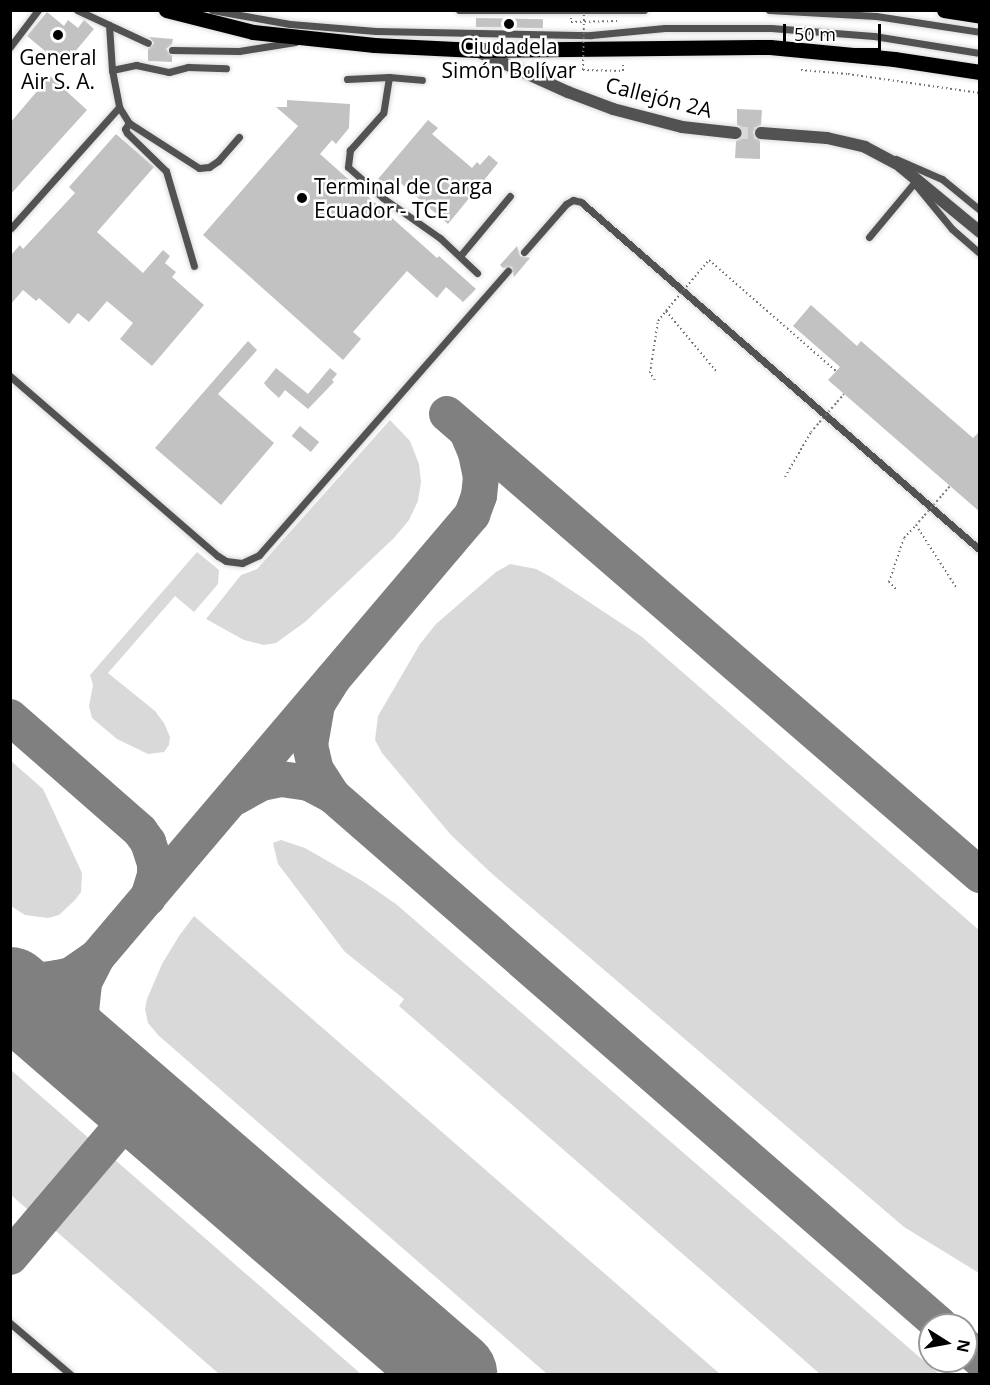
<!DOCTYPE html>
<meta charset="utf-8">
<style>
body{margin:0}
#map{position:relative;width:990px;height:1385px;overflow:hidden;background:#fff;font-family:"Open Sans",sans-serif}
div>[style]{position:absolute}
.green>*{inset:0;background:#d9d9d9}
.taxiway>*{height:36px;margin:-18px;padding:0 18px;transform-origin:18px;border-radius:18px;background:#808080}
.runway>*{height:88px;margin:-44px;padding:0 44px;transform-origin:44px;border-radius:44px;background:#808080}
.building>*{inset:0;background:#c2c2c2;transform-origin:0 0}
.minor-tunnel>*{height:12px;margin-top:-6px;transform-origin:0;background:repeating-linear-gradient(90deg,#d9d9d9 0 12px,transparent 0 18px)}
.path>*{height:2px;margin-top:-1px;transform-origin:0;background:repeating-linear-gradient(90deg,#747474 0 1.5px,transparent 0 4.5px)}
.roads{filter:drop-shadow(0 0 2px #dbdbdb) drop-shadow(0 0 2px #dbdbdb)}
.service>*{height:7px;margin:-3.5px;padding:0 3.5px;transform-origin:3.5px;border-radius:3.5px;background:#525252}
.minor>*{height:12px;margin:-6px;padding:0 6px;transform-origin:6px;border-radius:6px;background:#525252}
.primary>*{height:15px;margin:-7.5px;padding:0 7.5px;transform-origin:7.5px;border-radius:7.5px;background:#000}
.path-bridge>*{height:2px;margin-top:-1px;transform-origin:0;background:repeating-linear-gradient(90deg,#747474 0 1.5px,transparent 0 4.5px)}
.dots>*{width:16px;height:16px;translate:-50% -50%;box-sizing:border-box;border:3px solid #fff;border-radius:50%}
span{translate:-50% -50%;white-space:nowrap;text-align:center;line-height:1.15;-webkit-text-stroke:5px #fff;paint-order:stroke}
.poi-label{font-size:21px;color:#000}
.left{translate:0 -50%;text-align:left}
.street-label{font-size:21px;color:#000}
.frame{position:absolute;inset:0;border:12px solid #000;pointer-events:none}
.north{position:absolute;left:918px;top:1313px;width:60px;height:60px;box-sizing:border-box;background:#fff;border:2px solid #999;border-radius:50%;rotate:101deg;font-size:16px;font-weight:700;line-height:24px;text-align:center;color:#000}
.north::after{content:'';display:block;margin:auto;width:21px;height:27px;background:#000;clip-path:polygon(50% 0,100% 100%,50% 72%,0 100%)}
.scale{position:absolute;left:783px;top:24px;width:98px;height:27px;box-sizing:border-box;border:3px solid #000;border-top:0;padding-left:8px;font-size:18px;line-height:21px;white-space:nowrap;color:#000;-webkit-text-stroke:4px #fff;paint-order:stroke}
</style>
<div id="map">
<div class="green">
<div style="clip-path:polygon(390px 420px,410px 441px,419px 464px,421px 482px,418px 501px,409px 520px,394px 538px,305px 622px,276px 643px,264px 645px,244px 640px,206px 619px,241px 575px,257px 569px)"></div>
<div style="clip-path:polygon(197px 552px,219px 570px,218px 584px,194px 612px,175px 596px,108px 673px,155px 711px,164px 723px,170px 737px,169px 745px,164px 752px,148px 754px,117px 739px,92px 718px,89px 706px,93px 685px,90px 675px)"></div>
<div style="clip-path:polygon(510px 564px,536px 569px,551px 577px,642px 637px,979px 930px,979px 1273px,904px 1227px,490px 872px,451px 835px,382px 753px,375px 740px,378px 716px,420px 644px,436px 624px,496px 572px)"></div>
<div style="clip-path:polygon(11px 761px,43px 789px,82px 873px,81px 892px,75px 900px,59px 915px,48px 918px,25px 915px,11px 906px)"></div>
<div style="clip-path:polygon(281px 840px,305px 848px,364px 882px,396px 904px,939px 1374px,820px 1374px,399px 1006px,404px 999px,345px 952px,278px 864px,273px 843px)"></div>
<div style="clip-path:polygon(194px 916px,720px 1374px,547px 1374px,158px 1035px,148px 1023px,145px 1009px,147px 999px,162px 964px,179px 936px)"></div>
<div style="clip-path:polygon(11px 1070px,92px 1141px,86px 1157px,34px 1215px,11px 1195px)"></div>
<div style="clip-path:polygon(114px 1159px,361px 1374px,219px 1374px,49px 1225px,102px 1162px)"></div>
</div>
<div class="taxiway">
<div style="left:447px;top:414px;width:705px;rotate:40.86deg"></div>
<div style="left:333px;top:679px;width:31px;rotate:122deg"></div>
<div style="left:317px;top:705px;width:41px;rotate:99.9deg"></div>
<div style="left:310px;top:745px;width:26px;rotate:77deg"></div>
<div style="left:316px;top:770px;width:31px;rotate:57deg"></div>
<div style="left:333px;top:796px;width:805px;rotate:41.07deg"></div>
<div style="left:10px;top:717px;width:173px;rotate:41.2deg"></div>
<div style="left:140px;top:831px;width:14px;rotate:54deg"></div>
<div style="left:148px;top:842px;width:22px;rotate:72deg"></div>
<div style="left:155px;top:863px;width:12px;rotate:90deg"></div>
<div style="left:155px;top:875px;width:24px;rotate:107deg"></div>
<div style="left:236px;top:797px;width:29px;rotate:-29deg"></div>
<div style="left:261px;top:783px;width:20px;rotate:-11deg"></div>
<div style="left:281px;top:779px;width:28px;rotate:8deg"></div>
<div style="left:309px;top:783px;width:27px;rotate:28deg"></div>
<div style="left:97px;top:957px;width:29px;rotate:117deg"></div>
<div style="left:84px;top:983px;width:27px;rotate:96deg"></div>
<div style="left:81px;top:1010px;width:41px;rotate:78.7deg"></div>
<div style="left:89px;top:1050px;width:23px;rotate:59deg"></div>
<div style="left:10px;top:978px;width:19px;rotate:12deg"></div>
<div style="left:29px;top:982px;width:28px;rotate:-8deg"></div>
<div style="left:57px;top:978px;width:14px;rotate:-12deg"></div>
<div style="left:71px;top:975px;width:32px;rotate:-35deg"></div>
<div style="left:97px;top:957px;width:580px;rotate:-49.69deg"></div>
<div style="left:472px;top:515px;width:20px;rotate:-70deg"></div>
<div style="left:479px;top:496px;width:19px;rotate:-84deg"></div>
<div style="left:481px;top:477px;width:25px;rotate:-102deg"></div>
<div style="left:476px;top:453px;width:23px;rotate:-113deg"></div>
<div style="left:10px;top:1257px;width:201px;rotate:-49.6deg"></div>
<div style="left:966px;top:1347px;width:18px;rotate:41deg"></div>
</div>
<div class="runway">
<div style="left:10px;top:991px;width:586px;rotate:40.85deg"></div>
</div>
<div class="building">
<div style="clip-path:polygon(47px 12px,64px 26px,68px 20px,78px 28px,84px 20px,94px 29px,63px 66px,27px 36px)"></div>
<div style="left:476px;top:18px;width:67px;height:9px;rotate:1deg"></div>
<div style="clip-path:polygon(149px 37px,173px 39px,172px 44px,166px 49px,172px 56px,172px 62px,148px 61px,148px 49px,154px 43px)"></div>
<div style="clip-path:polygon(50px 76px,87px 110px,10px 195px,10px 123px)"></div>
<div style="clip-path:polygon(287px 100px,350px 104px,349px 128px,336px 144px,332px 140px,320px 154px,437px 258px,439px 256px,476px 289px,463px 302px,446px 287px,437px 298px,407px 271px,353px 332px,361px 339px,343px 360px,203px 235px,298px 126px,276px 107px,287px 107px)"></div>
<div style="clip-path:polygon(737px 109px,762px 110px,761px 125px,755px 128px,753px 133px,760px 141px,760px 159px,735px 158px,736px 141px,742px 138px,744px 133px,741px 127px,737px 125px)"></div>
<div style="clip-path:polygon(428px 120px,438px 128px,432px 134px,472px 168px,477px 162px,480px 165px,489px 155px,498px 163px,448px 224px,396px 179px,388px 188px,378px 179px)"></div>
<div style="clip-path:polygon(116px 134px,154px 167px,97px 232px,143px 273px,163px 250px,170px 256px,165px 263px,176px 272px,172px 277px,204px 305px,152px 366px,120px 339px,133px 323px,107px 301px,89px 322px,78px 313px,69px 324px,39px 298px,36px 301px,23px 290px,10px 305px,10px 256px,20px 245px,23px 249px,75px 193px,69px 187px)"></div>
<div style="clip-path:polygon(517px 246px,520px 256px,530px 258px,514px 277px,512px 267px,503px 268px,500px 265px)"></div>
<div style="clip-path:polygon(811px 305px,857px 346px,861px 341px,973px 438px,980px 431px,980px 512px,828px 380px,840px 367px,793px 326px)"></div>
<div style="clip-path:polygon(248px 341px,257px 350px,218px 394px,274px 443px,221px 505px,155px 448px)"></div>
<div style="clip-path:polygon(276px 368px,308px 394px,330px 368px,337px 374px,332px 380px,334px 382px,308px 409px,285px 390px,279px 398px,267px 387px,264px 383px)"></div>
<div style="left:300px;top:426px;width:25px;height:13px;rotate:40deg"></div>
</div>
<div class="minor-tunnel">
<div style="left:736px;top:133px;width:25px"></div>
</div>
<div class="path">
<div style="left:571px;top:18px;width:4px;rotate:90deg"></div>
<div style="left:571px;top:22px;width:47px;rotate:-1.2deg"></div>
<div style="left:583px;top:70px;width:40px;rotate:1.4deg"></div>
<div style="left:623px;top:71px;width:8px;rotate:-90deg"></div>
<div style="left:801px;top:70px;width:47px;rotate:4.9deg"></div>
<div style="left:848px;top:74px;width:133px;rotate:8.2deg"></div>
<div style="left:655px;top:380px;width:9px;rotate:-126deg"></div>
<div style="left:650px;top:373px;width:53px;rotate:-81.3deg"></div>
<div style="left:658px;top:321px;width:13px;rotate:-51deg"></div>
<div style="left:666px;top:311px;width:78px;rotate:50.2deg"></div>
<div style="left:785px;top:477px;width:52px;rotate:-60deg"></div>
<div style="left:896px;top:589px;width:10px;rotate:-135deg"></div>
<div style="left:889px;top:582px;width:46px;rotate:-71.2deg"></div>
<div style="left:904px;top:538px;width:18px;rotate:-47deg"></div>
<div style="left:916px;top:525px;width:74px;rotate:57.2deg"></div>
</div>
<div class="roads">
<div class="service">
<div style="left:77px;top:10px;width:78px;rotate:24.9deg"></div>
<div style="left:212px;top:10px;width:79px;rotate:10.2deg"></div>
<div style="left:290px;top:24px;width:86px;rotate:4.7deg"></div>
<div style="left:376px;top:31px;width:215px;rotate:1.1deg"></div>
<div style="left:591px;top:35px;width:74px;rotate:-5.4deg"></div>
<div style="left:665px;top:28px;width:106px"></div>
<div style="left:771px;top:28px;width:103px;rotate:4.4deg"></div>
<div style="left:874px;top:36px;width:107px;rotate:9.1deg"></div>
<div style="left:459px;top:10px;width:185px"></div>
<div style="left:769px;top:10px;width:107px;rotate:3.2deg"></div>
<div style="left:876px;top:16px;width:105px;rotate:8.7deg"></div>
<div style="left:109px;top:25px;width:45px;rotate:86.2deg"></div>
<div style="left:112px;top:70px;width:38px;rotate:79deg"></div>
<div style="left:119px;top:107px;width:19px;rotate:58deg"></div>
<div style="left:129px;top:123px;width:83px;rotate:32.7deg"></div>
<div style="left:199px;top:168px;width:10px;rotate:-6deg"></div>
<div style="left:209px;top:167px;width:11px;rotate:-34deg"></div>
<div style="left:218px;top:161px;width:32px;rotate:-49deg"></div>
<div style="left:10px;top:47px;width:46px;rotate:-52.9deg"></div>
<div style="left:172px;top:50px;width:67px;rotate:0.9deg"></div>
<div style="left:239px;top:51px;width:57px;rotate:-9.1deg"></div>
<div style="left:112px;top:70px;width:25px;rotate:-12deg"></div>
<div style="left:136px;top:65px;width:34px;rotate:12deg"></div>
<div style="left:169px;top:72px;width:20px;rotate:-15deg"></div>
<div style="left:188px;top:67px;width:38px;rotate:2deg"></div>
<div style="left:389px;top:77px;width:36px;rotate:99deg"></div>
<div style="left:383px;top:113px;width:50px;rotate:131.7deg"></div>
<div style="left:350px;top:150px;width:17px;rotate:97deg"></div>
<div style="left:348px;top:167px;width:47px;rotate:41.5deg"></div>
<div style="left:383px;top:198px;width:70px;rotate:35.1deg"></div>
<div style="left:440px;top:238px;width:51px;rotate:43.4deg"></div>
<div style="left:347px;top:79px;width:42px;rotate:-2.7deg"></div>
<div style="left:389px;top:77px;width:33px;rotate:5deg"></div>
<div style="left:129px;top:123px;width:7px;rotate:124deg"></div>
<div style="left:125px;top:129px;width:4px;rotate:63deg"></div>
<div style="left:127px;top:133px;width:54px;rotate:44.3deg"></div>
<div style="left:166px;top:171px;width:99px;rotate:73.6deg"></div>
<div style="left:896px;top:159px;width:50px;rotate:23.5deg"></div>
<div style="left:942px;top:179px;width:49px;rotate:39.2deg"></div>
<div style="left:915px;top:184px;width:58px;rotate:50.6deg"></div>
<div style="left:952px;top:229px;width:37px;rotate:41deg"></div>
<div style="left:11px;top:228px;width:162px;rotate:-48.2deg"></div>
<div style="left:869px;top:237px;width:70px;rotate:-50.2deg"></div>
<div style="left:524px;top:252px;width:64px;rotate:-48.8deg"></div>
<div style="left:566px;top:204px;width:8px;rotate:-30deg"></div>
<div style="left:573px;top:200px;width:8px;rotate:14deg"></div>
<div style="left:581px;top:202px;width:529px;rotate:41.09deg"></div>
<div style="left:460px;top:256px;width:78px;rotate:-50.2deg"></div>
<div style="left:10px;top:376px;width:275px;rotate:40.9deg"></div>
<div style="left:218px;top:556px;width:9px;rotate:32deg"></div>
<div style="left:226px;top:561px;width:16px;rotate:7deg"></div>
<div style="left:242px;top:563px;width:19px;rotate:-25deg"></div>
<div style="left:259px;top:555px;width:378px;rotate:-48.8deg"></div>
<div style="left:10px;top:1323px;width:79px;rotate:40.4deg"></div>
</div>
<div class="minor">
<div style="left:479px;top:52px;width:98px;rotate:24.2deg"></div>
<div style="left:568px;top:92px;width:48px;rotate:20.7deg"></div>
<div style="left:613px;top:109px;width:71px;rotate:14.6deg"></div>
<div style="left:682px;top:127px;width:54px;rotate:6.3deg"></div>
<div style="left:761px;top:133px;width:66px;rotate:4.3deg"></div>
<div style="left:827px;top:138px;width:39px;rotate:13deg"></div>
<div style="left:865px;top:147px;width:40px;rotate:28deg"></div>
<div style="left:900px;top:166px;width:104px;rotate:39.5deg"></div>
</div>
<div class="primary">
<div style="left:166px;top:10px;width:90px;rotate:14.2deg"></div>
<div style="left:253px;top:32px;width:122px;rotate:6.1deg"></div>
<div style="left:374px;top:45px;width:102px;rotate:2.8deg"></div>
<div style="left:476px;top:50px;width:294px;rotate:-0.6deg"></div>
<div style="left:770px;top:47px;width:125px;rotate:5.5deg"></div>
<div style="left:894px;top:59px;width:87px;rotate:8.6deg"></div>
<div style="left:944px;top:10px;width:36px;rotate:9deg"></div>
</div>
</div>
<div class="path-bridge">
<div style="left:583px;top:70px;width:60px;rotate:-89deg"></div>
<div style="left:666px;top:311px;width:67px;rotate:-49.9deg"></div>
<div style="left:709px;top:260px;width:169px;rotate:41.2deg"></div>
<div style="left:811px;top:432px;width:50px;rotate:-49deg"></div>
<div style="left:916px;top:525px;width:52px;rotate:-48.9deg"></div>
</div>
<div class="dots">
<div style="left:509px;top:24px;background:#000"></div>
<div style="left:58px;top:35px;background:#000"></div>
<div style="left:302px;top:198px;background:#000"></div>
</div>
<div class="poi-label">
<span style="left:509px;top:58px">Ciudadela<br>Simón Bolívar</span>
<span style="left:58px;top:69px">General<br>Air S. A.</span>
<span class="left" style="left:314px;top:198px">Terminal de Carga<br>Ecuador - TCE</span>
</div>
<div class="street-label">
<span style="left:659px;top:97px;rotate:14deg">Callejón 2A</span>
</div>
<div class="frame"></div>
<div class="north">N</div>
<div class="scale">50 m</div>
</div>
